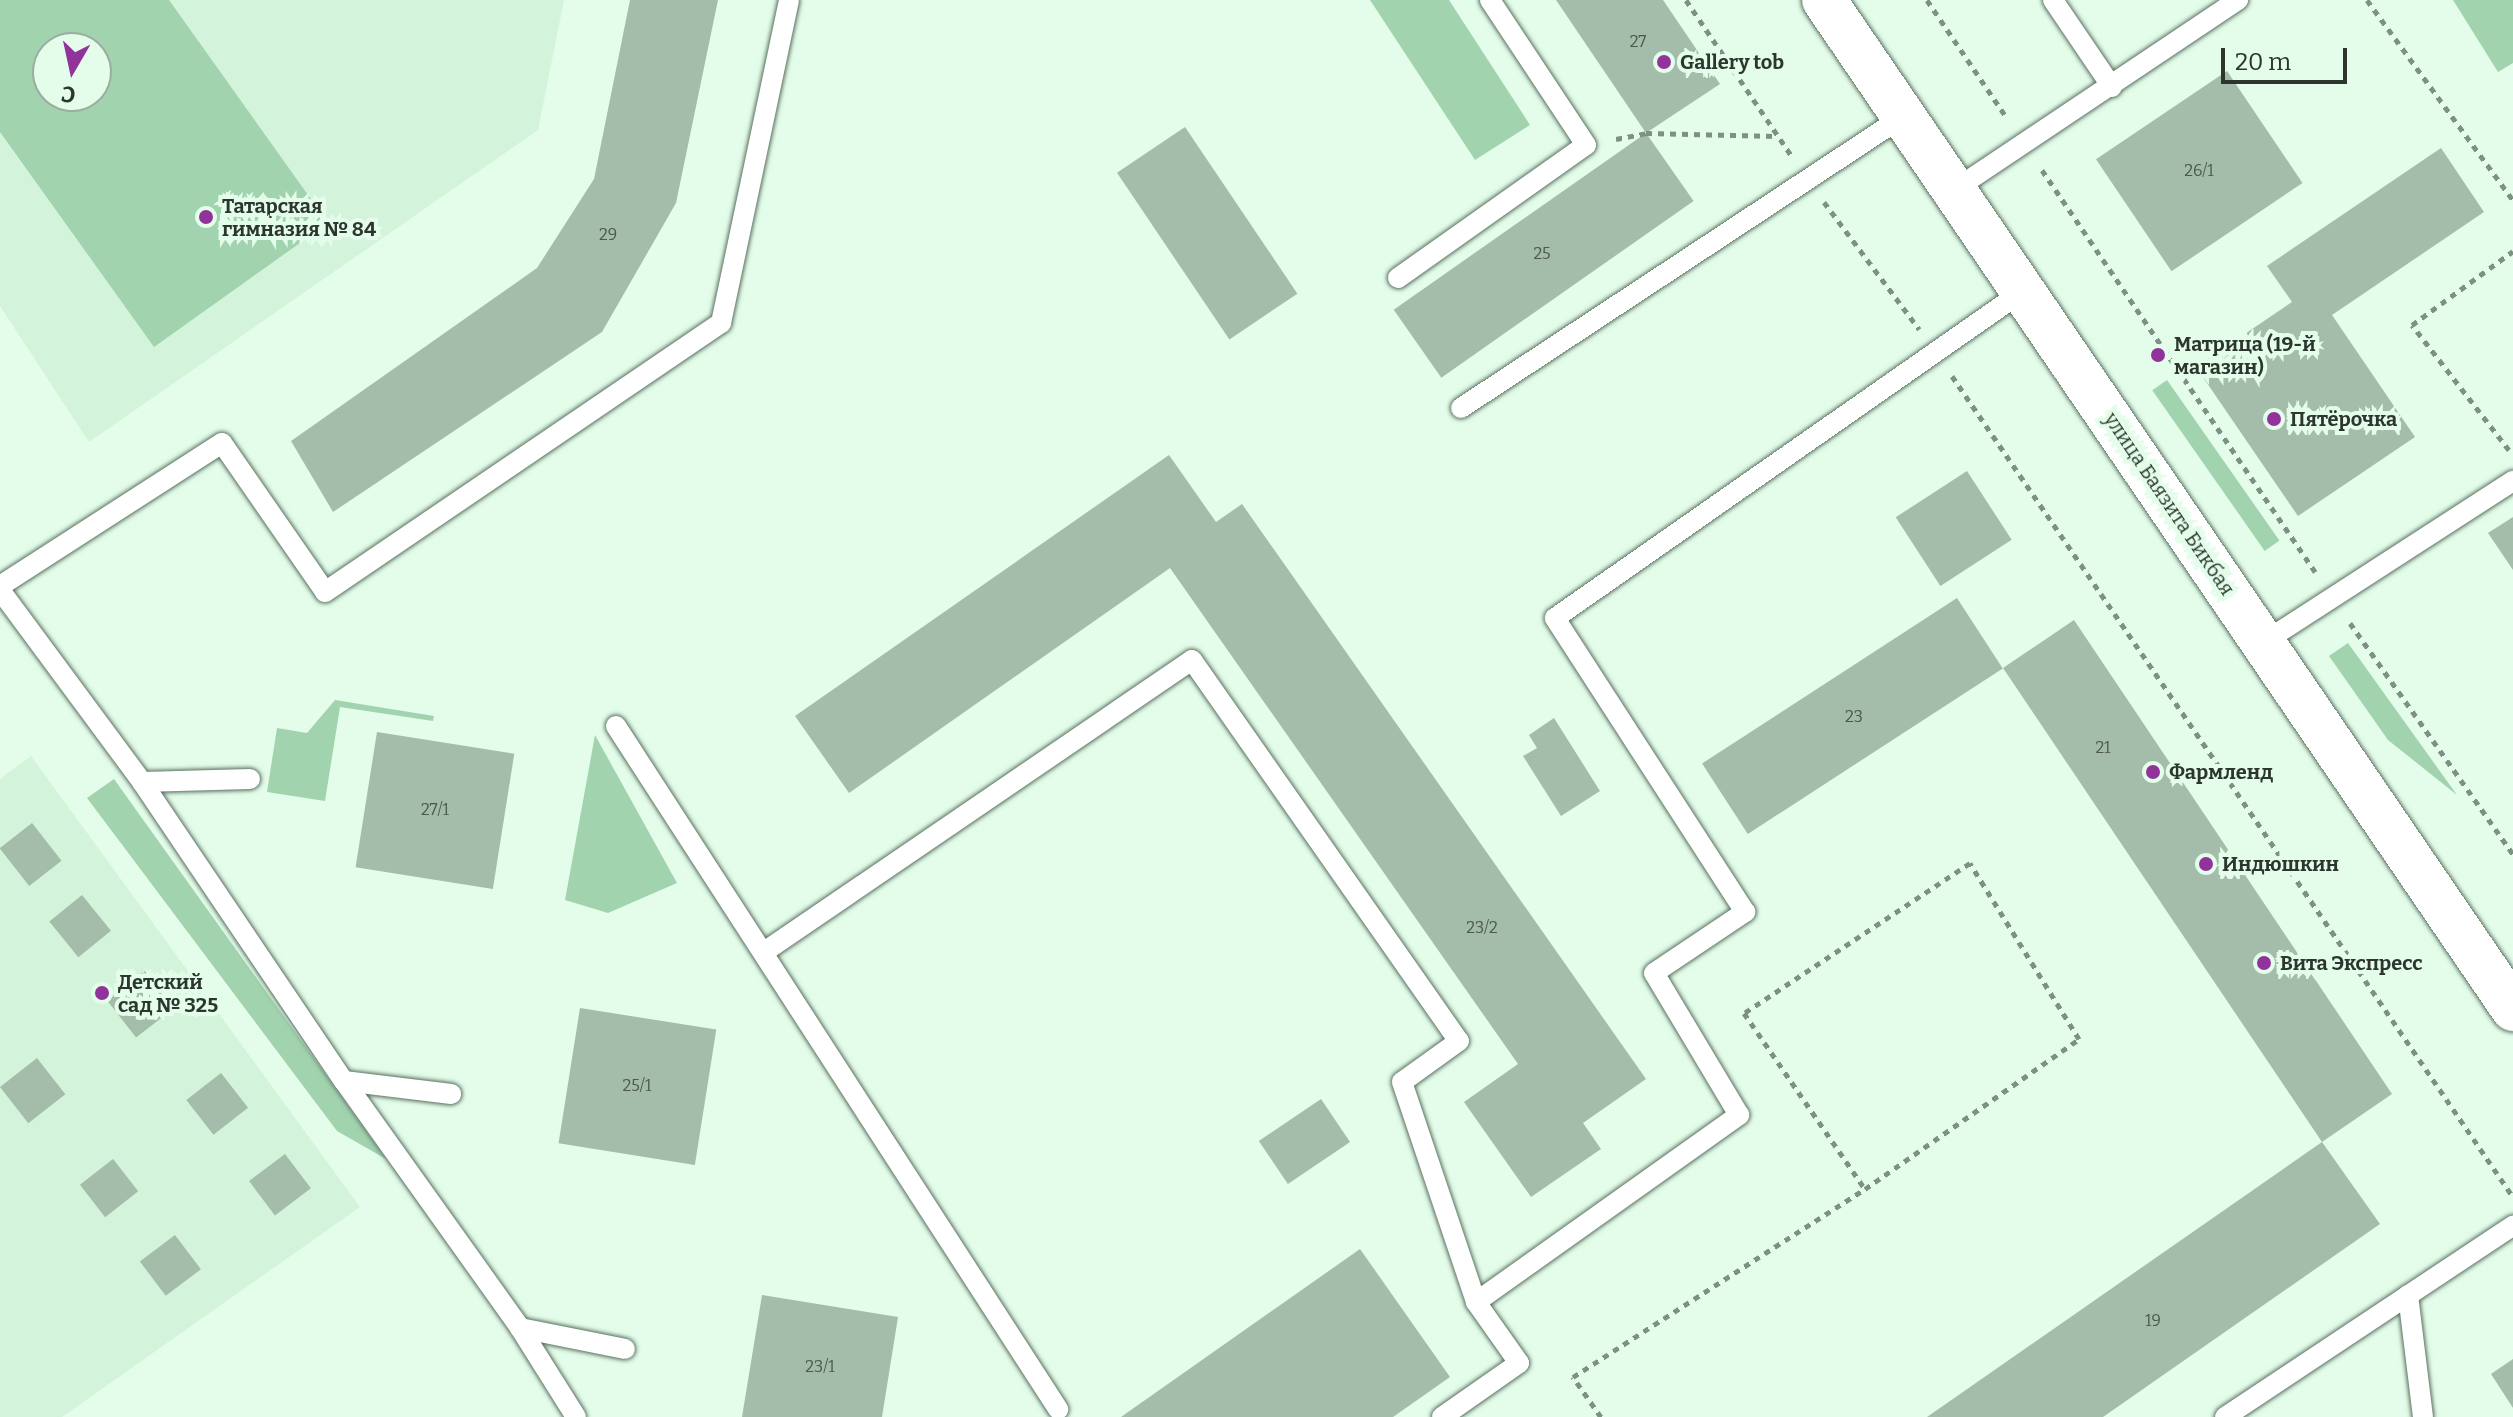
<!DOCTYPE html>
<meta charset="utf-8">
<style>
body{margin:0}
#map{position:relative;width:2513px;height:1417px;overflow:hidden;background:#e3fdea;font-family:Bitter,serif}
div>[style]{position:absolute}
.built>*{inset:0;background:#d3f3da}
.green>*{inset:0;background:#a1d3af;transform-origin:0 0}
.building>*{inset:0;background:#a4bcaa;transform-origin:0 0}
.path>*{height:5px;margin-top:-2.5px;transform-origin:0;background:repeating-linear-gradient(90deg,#7e9083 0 6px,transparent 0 12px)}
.roads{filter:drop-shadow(0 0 2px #5a7060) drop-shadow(0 0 2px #5a7060)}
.lane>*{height:20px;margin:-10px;padding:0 10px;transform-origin:10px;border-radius:10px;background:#fff}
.secondary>*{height:44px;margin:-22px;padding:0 22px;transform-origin:22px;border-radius:22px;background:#fff}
.dots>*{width:22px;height:22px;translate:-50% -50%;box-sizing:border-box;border:4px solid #e3fdea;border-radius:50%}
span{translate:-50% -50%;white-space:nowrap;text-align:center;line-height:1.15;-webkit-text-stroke:8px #e3fdea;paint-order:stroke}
.number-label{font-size:16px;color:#4a584d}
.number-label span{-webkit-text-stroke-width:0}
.poi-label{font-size:20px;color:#2c362e;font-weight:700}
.left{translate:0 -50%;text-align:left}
.street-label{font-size:20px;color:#2c362e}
.north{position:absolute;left:32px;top:32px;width:80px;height:80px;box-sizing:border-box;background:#e3fdea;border:2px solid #9aad9f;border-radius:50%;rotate:189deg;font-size:22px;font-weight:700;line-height:32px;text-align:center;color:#2c362e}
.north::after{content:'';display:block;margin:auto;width:28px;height:36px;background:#92339b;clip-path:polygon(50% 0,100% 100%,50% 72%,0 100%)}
.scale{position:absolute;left:2221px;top:48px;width:126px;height:36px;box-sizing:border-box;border:4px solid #2c362e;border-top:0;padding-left:10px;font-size:24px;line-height:28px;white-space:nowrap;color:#2c362e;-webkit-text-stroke:6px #e3fdea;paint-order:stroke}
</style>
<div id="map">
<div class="built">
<div style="clip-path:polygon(evenodd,0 0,564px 0,538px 130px,89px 442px,0 306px,0 0,48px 48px,96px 48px,96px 96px,48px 96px,48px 48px)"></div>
<div style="clip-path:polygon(31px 756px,360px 1207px,62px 1417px,0 1417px,0 779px)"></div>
</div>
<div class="green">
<div style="clip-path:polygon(evenodd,0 0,169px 0,328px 223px,154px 347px,0 132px,0 0,48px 48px,96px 48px,96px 96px,48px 96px,48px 48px)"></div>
<div style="clip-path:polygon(1370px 0,1449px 0,1530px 125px,1475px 160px)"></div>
<div style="clip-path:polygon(2453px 0,2513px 0,2513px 63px,2498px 72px)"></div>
<div style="left:2167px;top:380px;width:196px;height:18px;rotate:55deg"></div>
<div style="clip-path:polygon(2348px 643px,2457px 795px,2388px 740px,2329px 656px)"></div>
<div style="clip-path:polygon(335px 700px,434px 716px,433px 721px,340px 707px,325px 801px,267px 792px,277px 728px,307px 733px)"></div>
<div style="clip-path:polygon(595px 735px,677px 883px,608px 913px,565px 900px)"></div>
<div style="clip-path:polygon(114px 779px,386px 1159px,337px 1131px,87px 798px)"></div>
</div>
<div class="building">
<div style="clip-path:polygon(630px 0,718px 0,676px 203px,602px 332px,333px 512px,291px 441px,537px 268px,594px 179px)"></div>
<div style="clip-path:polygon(1556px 0,1663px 0,1720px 84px,1646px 133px)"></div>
<div style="left:2227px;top:71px;width:135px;height:158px;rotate:56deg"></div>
<div style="left:1185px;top:127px;width:201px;height:82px;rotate:56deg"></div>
<div style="left:1646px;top:133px;width:83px;height:308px;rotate:55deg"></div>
<div style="clip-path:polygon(2441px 148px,2484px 212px,2332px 315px,2415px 437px,2298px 516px,2196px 367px,2292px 302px,2267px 266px)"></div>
<div style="clip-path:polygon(1169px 455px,1216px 522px,1242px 504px,1646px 1079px,1583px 1123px,1601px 1149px,1531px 1197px,1464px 1102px,1518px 1064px,1170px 568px,849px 793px,795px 716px)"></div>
<div style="left:1967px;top:471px;width:82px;height:85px;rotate:57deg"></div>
<div style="clip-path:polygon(2513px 517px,2513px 570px,2488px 533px)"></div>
<div style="left:1957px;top:598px;width:84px;height:304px;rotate:57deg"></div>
<div style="clip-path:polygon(2074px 620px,2392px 1094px,2322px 1142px,2380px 1224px,2103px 1417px,1927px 1417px,2322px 1142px,2003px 668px)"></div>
<div style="clip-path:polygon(1554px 718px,1600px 791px,1561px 816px,1523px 756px,1537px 748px,1529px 735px)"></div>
<div style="left:377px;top:732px;width:139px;height:137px;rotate:9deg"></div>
<div style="left:32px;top:823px;width:48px;height:41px;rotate:52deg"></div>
<div style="left:82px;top:895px;width:46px;height:42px;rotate:51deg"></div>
<div style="left:145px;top:971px;width:47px;height:48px;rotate:52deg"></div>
<div style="left:580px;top:1008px;width:138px;height:137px;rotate:9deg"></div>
<div style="left:37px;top:1058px;width:46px;height:47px;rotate:52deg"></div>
<div style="left:221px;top:1073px;width:44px;height:44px;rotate:52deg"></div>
<div style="left:1321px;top:1099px;width:52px;height:75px;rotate:56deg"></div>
<div style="left:285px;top:1154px;width:43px;height:45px;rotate:53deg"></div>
<div style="left:113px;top:1159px;width:41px;height:42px;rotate:52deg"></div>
<div style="left:175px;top:1235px;width:43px;height:44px;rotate:53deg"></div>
<div style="clip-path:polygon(1360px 1249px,1450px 1377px,1393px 1417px,1121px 1417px)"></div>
<div style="clip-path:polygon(762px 1295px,898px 1317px,882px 1417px,742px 1417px)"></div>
<div style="clip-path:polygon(2513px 1359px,2513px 1408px,2491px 1374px)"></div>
</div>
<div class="path">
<div style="left:1686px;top:0;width:187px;rotate:55.9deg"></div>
<div style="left:1927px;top:0;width:143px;rotate:55.9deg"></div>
<div style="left:2367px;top:0;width:248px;rotate:53.9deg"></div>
<div style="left:1616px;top:139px;width:31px;rotate:-11deg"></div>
<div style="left:1646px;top:133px;width:131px;rotate:1.3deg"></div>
<div style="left:2042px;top:170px;width:486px;rotate:55.8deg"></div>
<div style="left:1824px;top:202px;width:159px;rotate:53.2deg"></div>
<div style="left:1952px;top:376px;width:994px;rotate:55.65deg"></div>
<div style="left:2509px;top:450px;width:158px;rotate:-127.8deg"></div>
<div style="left:2412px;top:325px;width:125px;rotate:-36.2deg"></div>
<div style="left:2350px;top:623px;width:283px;rotate:54.8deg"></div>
<div style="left:1601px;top:1417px;width:49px;rotate:-125deg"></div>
<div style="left:1573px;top:1377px;width:347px;rotate:-32.8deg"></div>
<div style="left:1865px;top:1189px;width:261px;rotate:-35deg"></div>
<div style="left:2079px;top:1039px;width:207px;rotate:-121.8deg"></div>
<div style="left:1970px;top:863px;width:271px;rotate:146.4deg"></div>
<div style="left:1744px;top:1013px;width:214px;rotate:55.5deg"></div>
</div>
<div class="roads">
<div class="lane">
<div style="left:2053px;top:0;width:105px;rotate:55.9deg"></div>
<div style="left:1954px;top:190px;width:342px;rotate:-33.8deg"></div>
<div style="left:1398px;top:278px;width:230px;rotate:-35.3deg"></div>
<div style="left:1586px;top:145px;width:174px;rotate:-123.5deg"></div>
<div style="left:1461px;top:408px;width:531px;rotate:-33.39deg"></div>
<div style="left:0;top:586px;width:264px;rotate:-32.8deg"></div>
<div style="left:222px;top:443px;width:181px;rotate:55.3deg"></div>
<div style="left:325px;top:592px;width:479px;rotate:-34.2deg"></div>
<div style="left:721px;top:323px;width:330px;rotate:-78.1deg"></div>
<div style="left:0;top:590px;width:239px;rotate:53.5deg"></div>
<div style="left:142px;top:782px;width:361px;rotate:56deg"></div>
<div style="left:344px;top:1081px;width:303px;rotate:54.5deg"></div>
<div style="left:520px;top:1328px;width:105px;rotate:57.8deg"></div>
<div style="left:2264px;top:642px;width:297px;rotate:-32.9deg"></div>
<div style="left:616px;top:726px;width:814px;rotate:57.09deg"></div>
<div style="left:142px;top:782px;width:108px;rotate:-1.6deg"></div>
<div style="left:764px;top:952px;width:518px;rotate:-34.3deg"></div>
<div style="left:1192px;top:660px;width:465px;rotate:55deg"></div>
<div style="left:1459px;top:1041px;width:70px;rotate:144.3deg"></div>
<div style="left:1402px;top:1082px;width:232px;rotate:71.4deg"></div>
<div style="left:344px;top:1081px;width:108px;rotate:6.9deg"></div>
<div style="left:2408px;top:1295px;width:123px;rotate:83deg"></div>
<div style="left:520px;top:1328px;width:107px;rotate:11.3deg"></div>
<div style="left:1442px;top:1417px;width:94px;rotate:-35deg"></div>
<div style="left:1519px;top:1363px;width:75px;rotate:-125.2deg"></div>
<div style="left:1476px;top:1302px;width:323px;rotate:-35.4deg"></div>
<div style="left:1739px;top:1115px;width:165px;rotate:-120.9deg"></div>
<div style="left:1654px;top:973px;width:110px;rotate:-33.8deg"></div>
<div style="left:1745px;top:912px;width:350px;rotate:-122.9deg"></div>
<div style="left:1555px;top:618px;width:571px;rotate:-34.94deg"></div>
<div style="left:2225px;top:1417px;width:346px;rotate:-33.6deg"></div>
</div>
<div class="secondary">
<div style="left:1824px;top:0;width:1222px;rotate:55.67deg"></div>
</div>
</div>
<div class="dots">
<div style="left:1664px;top:62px;background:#92339b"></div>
<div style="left:206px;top:217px;background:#92339b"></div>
<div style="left:2158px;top:355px;background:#92339b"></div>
<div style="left:2274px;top:419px;background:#92339b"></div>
<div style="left:2153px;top:772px;background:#92339b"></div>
<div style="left:2206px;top:864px;background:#92339b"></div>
<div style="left:2264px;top:963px;background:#92339b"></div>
<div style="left:102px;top:993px;background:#92339b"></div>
</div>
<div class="number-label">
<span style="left:1638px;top:42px">27</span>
<span style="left:2199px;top:171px">26/1</span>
<span style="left:608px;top:235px">29</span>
<span style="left:1542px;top:254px">25</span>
<span style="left:1854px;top:717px">23</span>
<span style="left:2103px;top:748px">21</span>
<span style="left:435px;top:810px">27/1</span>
<span style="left:1482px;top:928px">23/2</span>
<span style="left:637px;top:1086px">25/1</span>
<span style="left:2153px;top:1321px">19</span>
<span style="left:820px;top:1367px">23/1</span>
</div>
<div class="poi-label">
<span class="left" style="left:1680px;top:62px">Gallery tob</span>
<span class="left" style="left:222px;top:218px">Татарская<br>гимназия № 84</span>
<span class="left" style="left:2174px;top:356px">Матрица (19-й<br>магазин)</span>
<span class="left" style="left:2290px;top:419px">Пятёрочка</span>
<span class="left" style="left:2169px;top:772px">Фармленд</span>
<span class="left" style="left:2222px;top:864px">Индюшкин</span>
<span class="left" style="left:2280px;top:963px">Вита Экспресс</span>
<span class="left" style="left:118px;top:994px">Детский<br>сад № 325</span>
</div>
<div class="street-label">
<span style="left:2169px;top:504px;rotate:56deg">улица Баязита Бикбая</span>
</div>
<div class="north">С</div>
<div class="scale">20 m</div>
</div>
